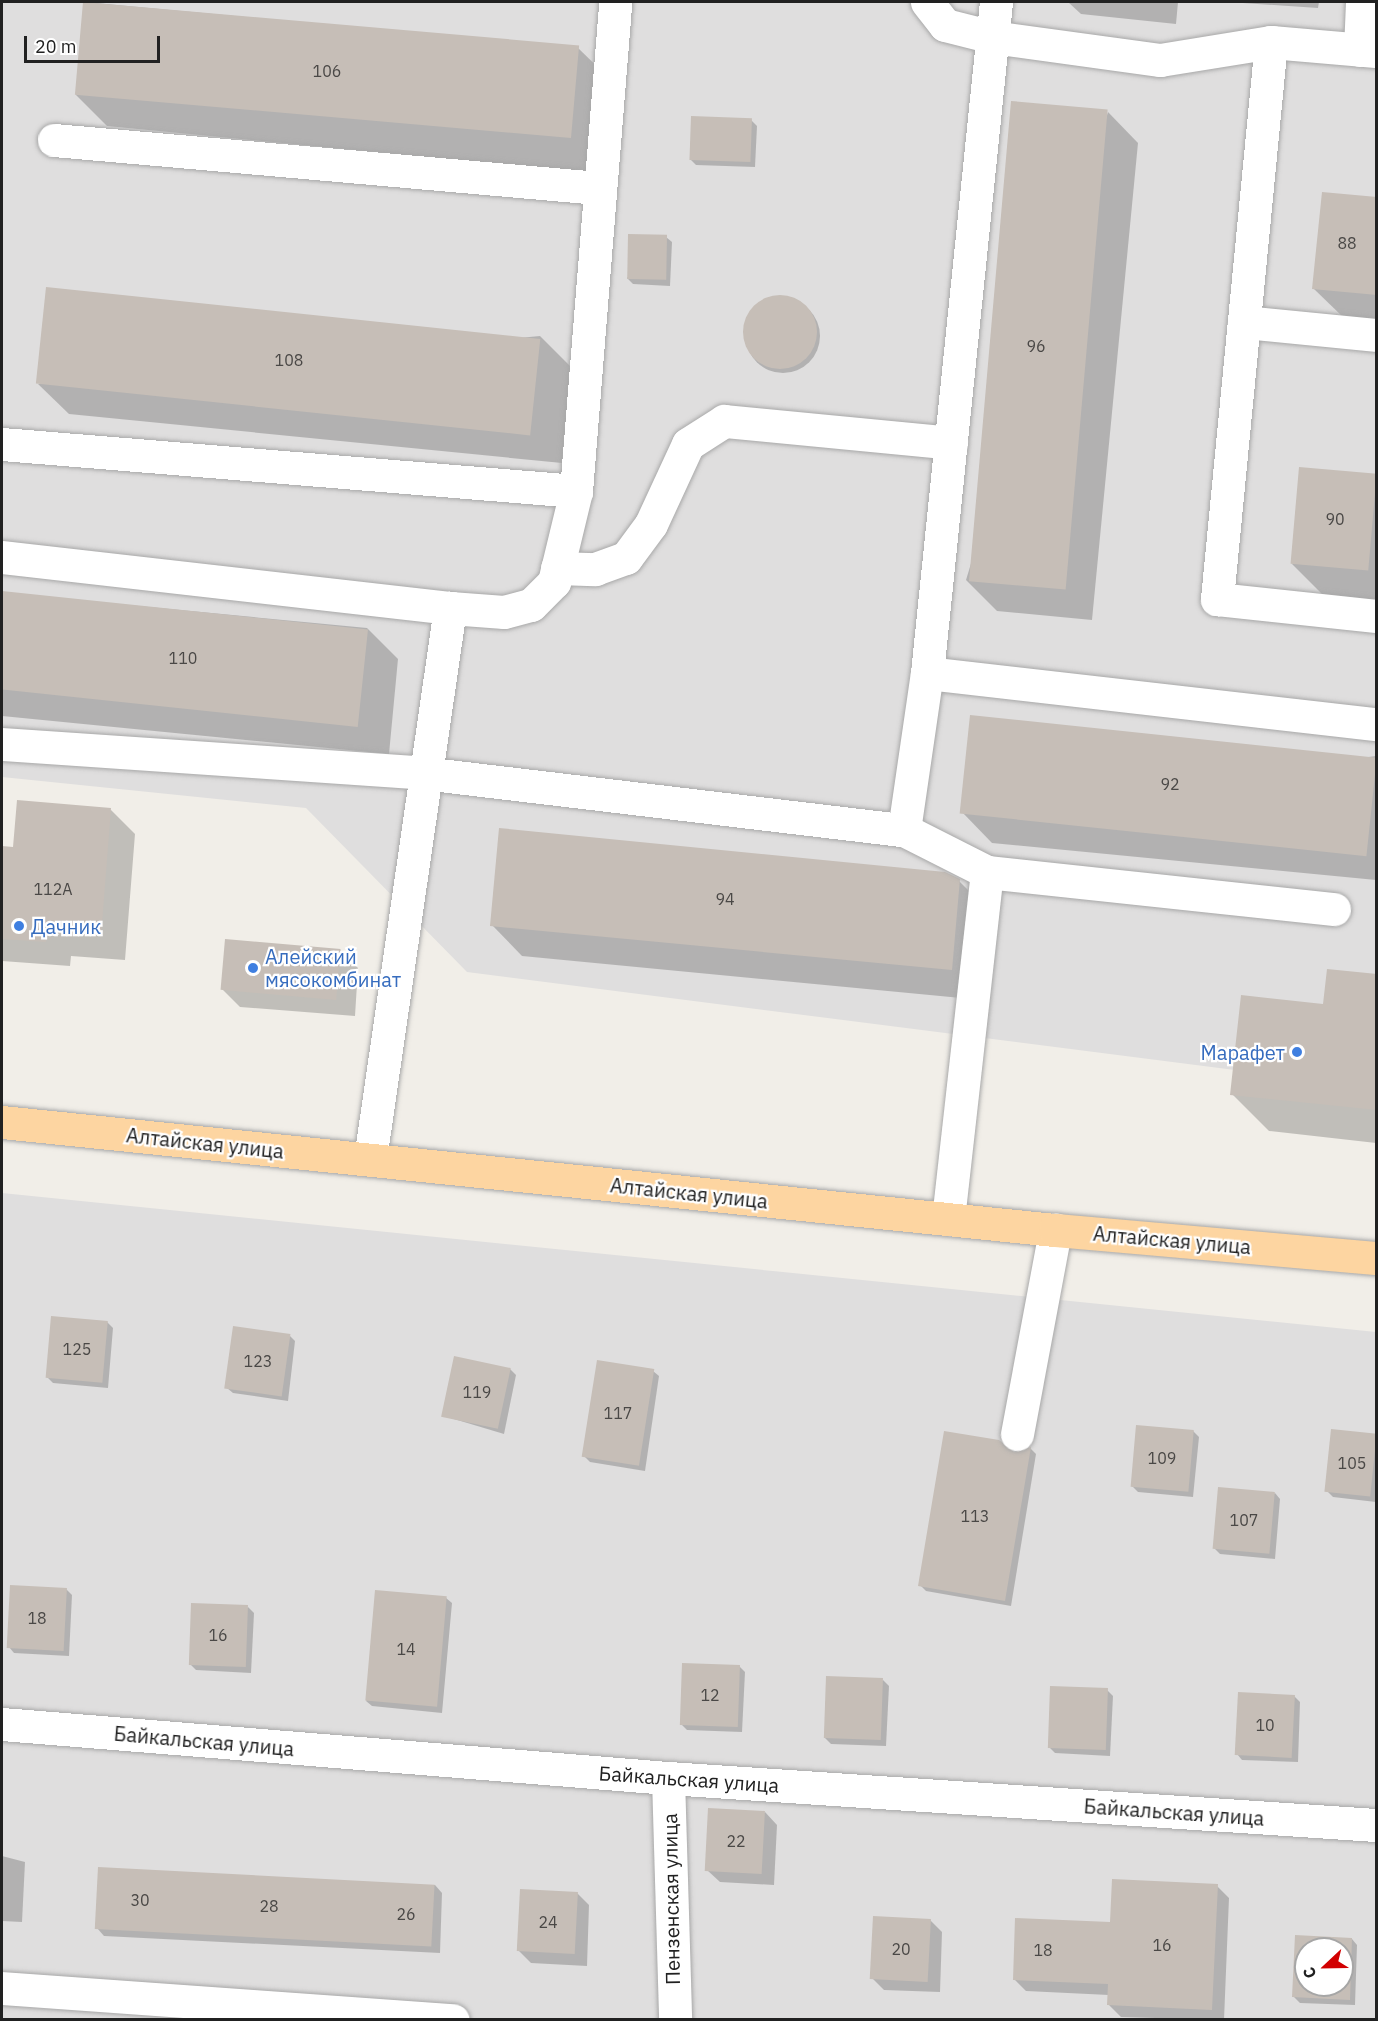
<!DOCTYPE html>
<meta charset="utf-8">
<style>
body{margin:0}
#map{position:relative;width:1378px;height:2021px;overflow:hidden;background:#f1eee8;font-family:"IBM Plex Sans",sans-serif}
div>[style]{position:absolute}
.residential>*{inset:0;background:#dfdede}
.shadow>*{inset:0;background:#0003}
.round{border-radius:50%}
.building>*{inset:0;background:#c6beb7;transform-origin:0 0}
.roads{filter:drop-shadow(0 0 2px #a8a8a8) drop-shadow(0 0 2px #a8a8a8)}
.minor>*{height:33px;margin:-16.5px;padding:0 16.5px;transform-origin:16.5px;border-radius:16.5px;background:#fff}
.major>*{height:33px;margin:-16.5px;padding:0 16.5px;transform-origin:16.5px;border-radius:16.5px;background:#fdd5a1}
.dots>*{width:16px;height:16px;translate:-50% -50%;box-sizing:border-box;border:3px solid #fff;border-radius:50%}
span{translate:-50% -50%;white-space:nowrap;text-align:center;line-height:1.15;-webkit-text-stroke:4.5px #fff;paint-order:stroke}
.number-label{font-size:16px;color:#4a4846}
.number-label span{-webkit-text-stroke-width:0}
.shop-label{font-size:20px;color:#366cbe}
.left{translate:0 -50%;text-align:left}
.right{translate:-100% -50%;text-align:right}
.street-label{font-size:20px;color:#212121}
.frame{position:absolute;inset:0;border:3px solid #212121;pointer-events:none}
.north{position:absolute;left:1294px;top:1937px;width:60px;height:60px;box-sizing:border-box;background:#fff;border:2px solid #a6a6a6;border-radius:50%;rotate:248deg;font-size:16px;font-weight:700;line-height:24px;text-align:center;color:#212121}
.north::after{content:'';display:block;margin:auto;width:21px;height:27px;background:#d20001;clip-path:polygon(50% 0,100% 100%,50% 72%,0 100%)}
.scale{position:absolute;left:24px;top:36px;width:136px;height:27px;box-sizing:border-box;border:3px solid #212121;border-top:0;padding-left:8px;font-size:18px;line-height:21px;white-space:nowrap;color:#212121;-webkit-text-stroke:4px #fff;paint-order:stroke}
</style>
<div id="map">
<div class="residential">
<div style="clip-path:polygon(2px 2px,1376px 2px,1376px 1088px,467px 972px,306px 808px,2px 777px)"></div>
<div style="clip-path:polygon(evenodd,2px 1193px,1376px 1332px,1376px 2019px,2px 2019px,2px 1193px,1306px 1949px,1342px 1949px,1342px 1985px,1306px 1985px,1306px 1949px)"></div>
</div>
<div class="shadow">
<div style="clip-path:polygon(85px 2px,578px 48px,609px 78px,600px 174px,107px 126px,76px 95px)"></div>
<div style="clip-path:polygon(1068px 2px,1178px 2px,1176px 24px,1081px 14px)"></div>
<div style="clip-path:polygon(1228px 2px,1319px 2px,1318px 8px)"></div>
<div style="clip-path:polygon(1108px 112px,1138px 143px,1092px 620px,997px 611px,966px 580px)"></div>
<div style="clip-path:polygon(751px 120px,757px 126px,755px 167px,696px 165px,690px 159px)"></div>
<div style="clip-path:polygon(1376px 199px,1376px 322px,1345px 319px,1314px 289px)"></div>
<div style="clip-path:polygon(666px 237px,672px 242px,670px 286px,633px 284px,627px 278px)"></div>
<div class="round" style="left:746px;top:299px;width:74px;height:74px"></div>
<div style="clip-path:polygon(540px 336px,571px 367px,562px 463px,69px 414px,38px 384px)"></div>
<div style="clip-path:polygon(1376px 476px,1376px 600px,1322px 594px,1292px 564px)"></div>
<div style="clip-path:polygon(2px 593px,367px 628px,398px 659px,389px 754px,2px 716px)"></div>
<div style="clip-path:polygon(1376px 756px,1376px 880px,992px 843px,962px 812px)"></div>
<div style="clip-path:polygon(111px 810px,135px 834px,125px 960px,71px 956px,70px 966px,2px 961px,2px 847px,15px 848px)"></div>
<div style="clip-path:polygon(959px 881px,990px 912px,982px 1000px,522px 956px,492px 925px)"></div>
<div style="clip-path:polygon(340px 950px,358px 968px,355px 1016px,240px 1007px,222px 989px)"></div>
<div style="clip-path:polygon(1376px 976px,1376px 1143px,1269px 1131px,1232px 1094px,1324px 1006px)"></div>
<div style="clip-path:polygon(107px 1322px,113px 1328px,108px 1388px,53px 1383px,47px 1377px)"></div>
<div style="clip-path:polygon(289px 1335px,295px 1341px,288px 1401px,233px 1393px,227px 1388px)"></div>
<div style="clip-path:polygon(510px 1369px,516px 1375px,504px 1434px,444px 1416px)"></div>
<div style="clip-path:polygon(653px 1371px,659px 1376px,645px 1471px,590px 1462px,584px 1456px)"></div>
<div style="clip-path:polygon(1193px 1431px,1199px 1437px,1193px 1497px,1138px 1492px,1132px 1486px)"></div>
<div style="clip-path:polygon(1376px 1436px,1376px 1502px,1333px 1497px,1327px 1491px)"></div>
<div style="clip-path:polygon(1030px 1448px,1036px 1454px,1011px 1606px,926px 1591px,920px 1585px)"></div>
<div style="clip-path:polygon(1275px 1493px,1280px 1499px,1275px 1559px,1220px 1554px,1214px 1548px)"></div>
<div style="clip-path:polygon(66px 1589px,72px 1595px,69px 1656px,14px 1653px,9px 1647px)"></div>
<div style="clip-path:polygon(446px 1598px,452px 1603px,442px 1713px,372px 1706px,366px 1701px)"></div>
<div style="clip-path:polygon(248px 1607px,254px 1613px,251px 1673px,196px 1670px,190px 1664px)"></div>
<div style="clip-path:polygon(739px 1666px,745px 1672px,742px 1732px,687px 1730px,681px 1724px)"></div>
<div style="clip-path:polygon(883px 1680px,889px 1686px,886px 1746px,831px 1744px,825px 1738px)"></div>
<div style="clip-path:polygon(1107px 1690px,1113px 1696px,1110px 1756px,1055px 1753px,1049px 1747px)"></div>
<div style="clip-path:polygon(1294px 1696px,1300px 1702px,1298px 1762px,1242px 1760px,1237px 1754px)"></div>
<div style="clip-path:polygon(765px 1812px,777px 1825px,774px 1885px,720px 1882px,707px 1870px)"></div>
<div style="clip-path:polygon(2px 1856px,25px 1862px,22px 1922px,2px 1921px)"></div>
<div style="clip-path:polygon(435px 1885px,442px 1893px,440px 1953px,104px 1936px,97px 1928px)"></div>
<div style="clip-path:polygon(1217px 1886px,1229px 1898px,1224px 2020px,1121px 2017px,1109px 2005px,1109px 1995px,1026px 1991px,1014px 1979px,1112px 1924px)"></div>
<div style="clip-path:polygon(577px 1893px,589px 1905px,587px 1966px,531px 1963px,519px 1951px)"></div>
<div style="clip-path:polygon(930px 1920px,942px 1932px,940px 1992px,884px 1990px,872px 1978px)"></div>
<div style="clip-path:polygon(evenodd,1296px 1937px,1352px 1939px,1357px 1945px,1355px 2005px,1300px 2003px,1294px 1997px,1296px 1937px,1306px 1949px,1342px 1949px,1342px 1985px,1306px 1985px,1306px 1949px)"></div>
</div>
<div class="building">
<div style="left:83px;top:2px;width:498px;height:93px;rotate:5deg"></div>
<div style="left:1011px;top:101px;width:97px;height:482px;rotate:5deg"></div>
<div style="left:691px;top:116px;width:61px;height:44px;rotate:2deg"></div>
<div style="clip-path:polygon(1322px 192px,1377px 197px,1377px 295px,1312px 289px)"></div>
<div style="left:628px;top:234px;width:39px;height:45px;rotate:1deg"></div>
<div style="left:46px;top:287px;width:497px;height:97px;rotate:6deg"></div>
<div class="round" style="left:743px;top:295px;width:74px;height:74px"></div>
<div style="left:1299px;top:467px;width:78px;height:97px;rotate:5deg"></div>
<div style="left:2px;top:591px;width:368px;height:98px;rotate:6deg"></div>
<div style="left:970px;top:715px;width:409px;height:99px;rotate:6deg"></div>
<div style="clip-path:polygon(17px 800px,111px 808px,101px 936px,47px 932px,46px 942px,2px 939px,2px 846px,13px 847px)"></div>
<div style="clip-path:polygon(499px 828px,945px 872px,960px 879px,952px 970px,490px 926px)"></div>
<div style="left:225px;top:939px;width:116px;height:51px;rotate:5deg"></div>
<div style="clip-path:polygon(1327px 969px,1377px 974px,1377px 1110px,1230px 1095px,1241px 995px,1323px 1004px)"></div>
<div style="left:51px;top:1316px;width:57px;height:62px;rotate:5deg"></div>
<div style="left:233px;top:1326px;width:58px;height:63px;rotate:8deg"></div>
<div style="left:454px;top:1356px;width:58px;height:62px;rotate:12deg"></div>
<div style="left:597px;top:1360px;width:58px;height:98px;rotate:9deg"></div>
<div style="left:1136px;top:1425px;width:58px;height:62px;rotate:5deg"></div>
<div style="left:1331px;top:1429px;width:46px;height:63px;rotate:6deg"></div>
<div style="clip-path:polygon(944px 1431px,999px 1440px,1014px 1452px,1031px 1447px,1005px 1601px,918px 1586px)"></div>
<div style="left:1218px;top:1487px;width:57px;height:62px;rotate:5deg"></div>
<div style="left:10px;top:1585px;width:57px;height:63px;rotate:3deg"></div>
<div style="left:375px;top:1590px;width:72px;height:111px;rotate:5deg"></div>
<div style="left:191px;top:1603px;width:57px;height:62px;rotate:2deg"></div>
<div style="left:682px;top:1663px;width:58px;height:62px;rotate:2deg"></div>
<div style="left:826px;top:1676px;width:57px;height:62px;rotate:2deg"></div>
<div style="left:1050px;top:1686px;width:58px;height:62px;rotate:2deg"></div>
<div style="left:1238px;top:1692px;width:57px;height:63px;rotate:3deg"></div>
<div style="left:708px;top:1808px;width:57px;height:63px;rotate:3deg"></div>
<div style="left:98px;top:1867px;width:337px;height:62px;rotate:3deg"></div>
<div style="clip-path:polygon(1112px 1879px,1218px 1884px,1212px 2010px,1107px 2005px,1108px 1984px,1013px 1980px,1015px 1918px,1110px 1922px)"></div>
<div style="left:520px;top:1889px;width:58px;height:62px;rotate:3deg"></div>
<div style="left:873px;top:1916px;width:58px;height:63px;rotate:3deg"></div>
<div style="clip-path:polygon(evenodd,1295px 1935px,1352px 1938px,1350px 2000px,1292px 1997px,1295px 1935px,1306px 1949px,1342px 1949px,1342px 1985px,1306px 1985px,1306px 1949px)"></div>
</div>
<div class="roads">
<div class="minor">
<div style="left:927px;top:2px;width:29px;rotate:52deg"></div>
<div style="left:945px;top:25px;width:49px;rotate:14.3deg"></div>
<div style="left:992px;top:37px;width:170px;rotate:7.8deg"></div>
<div style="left:1160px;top:60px;width:112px;rotate:-9.2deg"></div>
<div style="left:1271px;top:42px;width:560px;rotate:95.54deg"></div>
<div style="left:1217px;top:599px;width:160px;rotate:6.1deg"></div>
<div style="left:1271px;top:42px;width:105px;rotate:4.9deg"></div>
<div style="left:1360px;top:50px;width:48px;rotate:-87.6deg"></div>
<div style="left:54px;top:140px;width:546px;rotate:5.04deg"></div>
<div style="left:1244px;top:322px;width:133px;rotate:5.6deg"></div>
<div style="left:2px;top:444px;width:576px;rotate:4.68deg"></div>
<div style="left:2px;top:557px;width:451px;rotate:6.5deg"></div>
<div style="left:557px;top:568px;width:38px;rotate:2deg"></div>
<div style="left:595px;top:569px;width:33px;rotate:-20deg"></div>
<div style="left:626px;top:558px;width:42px;rotate:-53.7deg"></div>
<div style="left:651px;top:524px;width:88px;rotate:-65.2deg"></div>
<div style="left:688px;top:444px;width:43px;rotate:-32.6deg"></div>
<div style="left:724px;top:421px;width:228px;rotate:5.5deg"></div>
<div style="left:927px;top:673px;width:675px;rotate:-84.13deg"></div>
<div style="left:2px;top:744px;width:422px;rotate:3.9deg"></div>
<div style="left:423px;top:773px;width:484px;rotate:6.8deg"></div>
<div style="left:904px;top:830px;width:93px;rotate:26.8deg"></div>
<div style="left:987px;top:872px;width:349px;rotate:6.1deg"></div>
<div style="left:904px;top:830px;width:159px;rotate:-81.7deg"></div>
<div style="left:927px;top:673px;width:452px;rotate:6.5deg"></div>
<div style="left:370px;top:1159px;width:557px;rotate:-81.74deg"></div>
<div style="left:450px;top:608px;width:54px;rotate:4.2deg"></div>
<div style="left:504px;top:612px;width:28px;rotate:-15deg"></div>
<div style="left:531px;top:605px;width:33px;rotate:-45deg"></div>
<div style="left:554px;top:582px;width:94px;rotate:-76.4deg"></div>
<div style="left:576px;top:491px;width:491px;rotate:-85.4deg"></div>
<div style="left:948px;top:1219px;width:349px;rotate:-83.6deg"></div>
<div style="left:1017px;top:1434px;width:208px;rotate:-79.4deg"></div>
<div style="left:2px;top:1724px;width:668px;rotate:4.64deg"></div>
<div style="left:668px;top:1778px;width:710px;rotate:3.8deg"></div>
<div style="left:668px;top:1778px;width:242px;rotate:88.3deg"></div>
<div style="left:2px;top:1988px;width:452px;rotate:4.1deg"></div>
</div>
<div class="major">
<div style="left:2px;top:1122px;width:1059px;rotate:5.86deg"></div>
<div style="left:1055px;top:1230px;width:322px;rotate:5deg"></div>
</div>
</div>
<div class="dots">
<div style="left:19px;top:926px;background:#3f7fe0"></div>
<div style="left:253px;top:968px;background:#3f7fe0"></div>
<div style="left:1297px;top:1052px;background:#3f7fe0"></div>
</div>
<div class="number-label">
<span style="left:327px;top:71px">106</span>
<span style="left:1347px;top:243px">88</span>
<span style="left:1036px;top:346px">96</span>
<span style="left:289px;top:360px">108</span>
<span style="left:1335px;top:519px">90</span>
<span style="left:183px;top:658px">110</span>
<span style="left:1170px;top:784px">92</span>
<span style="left:53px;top:889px">112А</span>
<span style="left:725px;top:899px">94</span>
<span style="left:77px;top:1349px">125</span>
<span style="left:258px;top:1361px">123</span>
<span style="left:477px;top:1392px">119</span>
<span style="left:618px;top:1413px">117</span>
<span style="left:1162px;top:1458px">109</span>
<span style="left:1352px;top:1463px">105</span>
<span style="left:975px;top:1516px">113</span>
<span style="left:1244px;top:1520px">107</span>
<span style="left:37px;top:1618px">18</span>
<span style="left:218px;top:1635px">16</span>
<span style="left:406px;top:1649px">14</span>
<span style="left:710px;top:1695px">12</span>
<span style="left:1265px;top:1725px">10</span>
<span style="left:736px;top:1841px">22</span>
<span style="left:140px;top:1900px">30</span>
<span style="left:269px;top:1906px">28</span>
<span style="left:406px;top:1914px">26</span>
<span style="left:548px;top:1922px">24</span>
<span style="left:1162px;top:1945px">16</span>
<span style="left:901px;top:1949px">20</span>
<span style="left:1043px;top:1950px">18</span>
</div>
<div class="shop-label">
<span class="left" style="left:31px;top:926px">Дачник</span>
<span class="left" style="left:265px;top:968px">Алейский<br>мясокомбинат</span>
<span class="right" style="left:1285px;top:1052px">Марафет</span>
</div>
<div class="street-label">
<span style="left:205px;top:1143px;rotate:6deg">Алтайская улица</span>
<span style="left:689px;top:1193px;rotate:6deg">Алтайская улица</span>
<span style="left:1172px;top:1240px;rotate:5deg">Алтайская улица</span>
<span style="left:204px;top:1741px;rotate:5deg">Байкальская улица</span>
<span style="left:689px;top:1779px;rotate:4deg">Байкальская улица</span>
<span style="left:1174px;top:1812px;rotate:4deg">Байкальская улица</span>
<span style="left:671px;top:1899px;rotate:-91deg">Пензенская улица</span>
</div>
<div class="frame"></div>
<div class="north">С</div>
<div class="scale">20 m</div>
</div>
